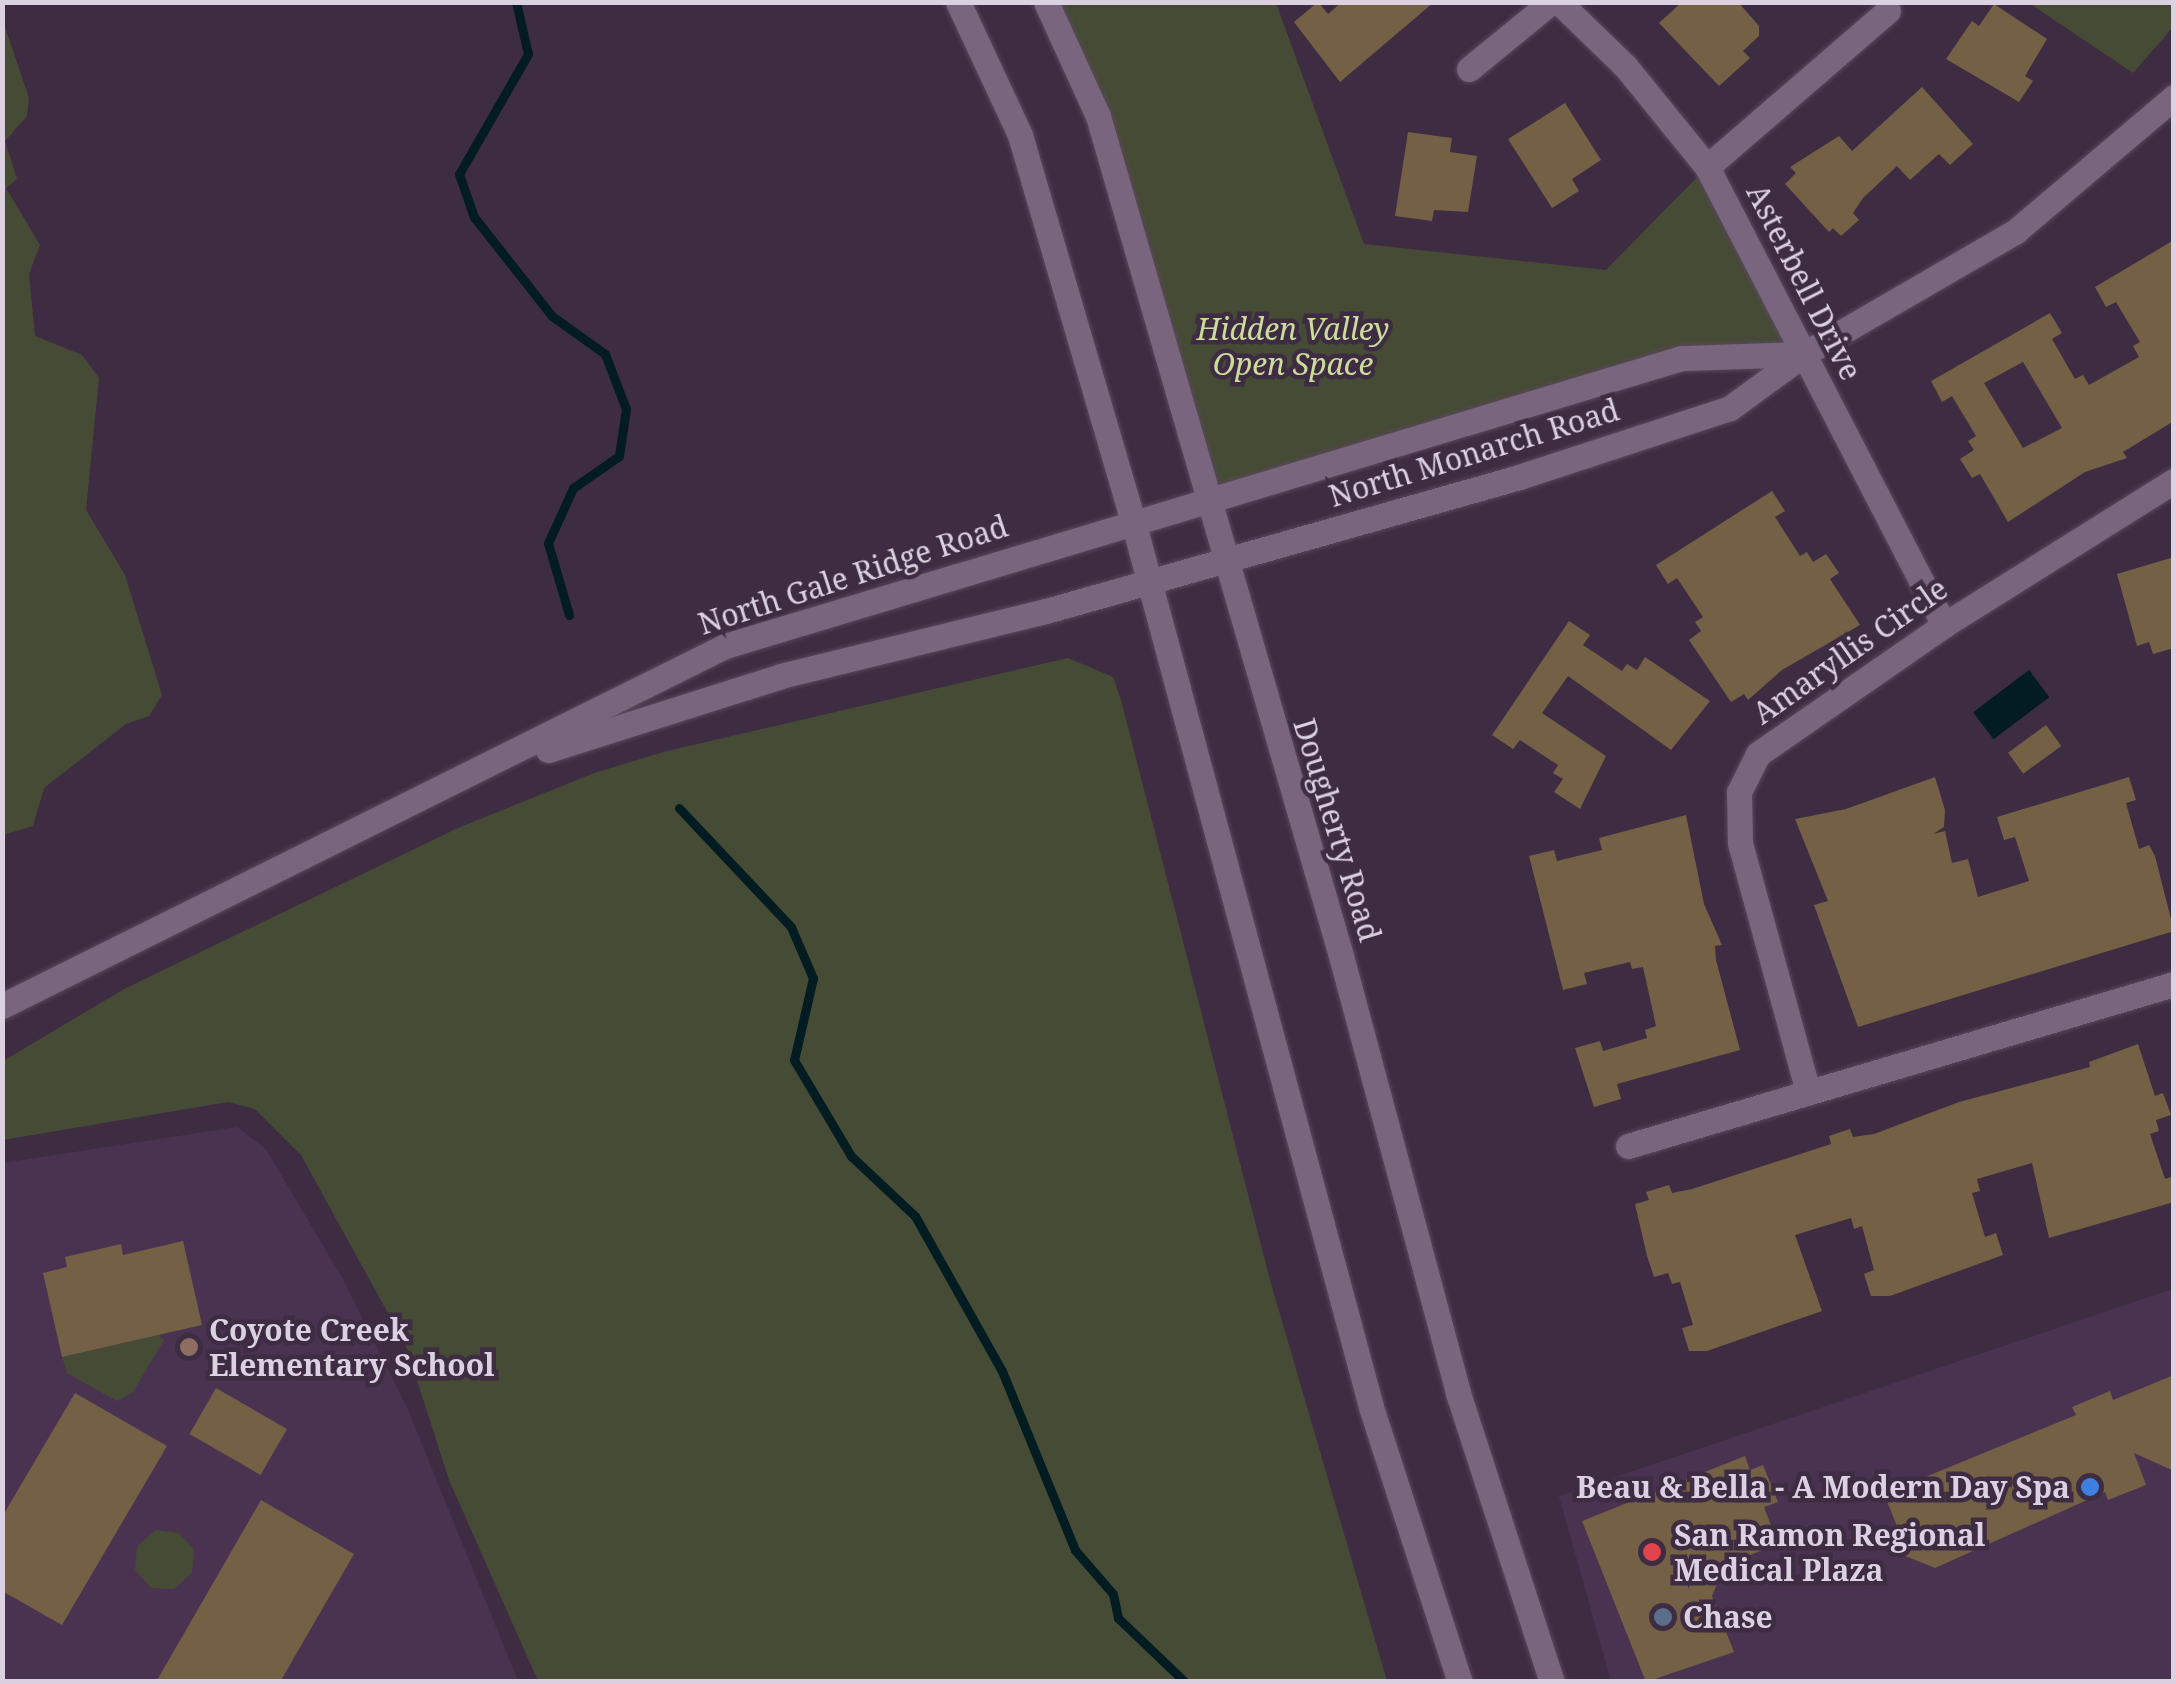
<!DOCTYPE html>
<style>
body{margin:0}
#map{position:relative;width:2176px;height:1684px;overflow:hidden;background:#3e2c43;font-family:"Noto Serif",serif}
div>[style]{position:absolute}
.built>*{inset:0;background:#4a3350}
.green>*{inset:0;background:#464b35}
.water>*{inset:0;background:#021c21;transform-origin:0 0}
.stream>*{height:9px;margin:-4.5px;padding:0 4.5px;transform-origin:4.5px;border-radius:4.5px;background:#021c21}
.building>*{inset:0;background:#736045;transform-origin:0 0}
.roads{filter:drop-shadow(0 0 2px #58485c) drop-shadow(0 0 2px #58485c)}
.minor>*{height:25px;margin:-12.5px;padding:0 12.5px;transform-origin:12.5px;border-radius:12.5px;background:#7a657f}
.tertiary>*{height:25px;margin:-12.5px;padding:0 12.5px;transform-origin:12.5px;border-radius:12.5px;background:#7a657f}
.secondary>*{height:25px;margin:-12.5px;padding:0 12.5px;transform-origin:12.5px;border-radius:12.5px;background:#7a657f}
.dots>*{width:28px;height:28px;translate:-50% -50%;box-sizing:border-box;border:5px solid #3e2c43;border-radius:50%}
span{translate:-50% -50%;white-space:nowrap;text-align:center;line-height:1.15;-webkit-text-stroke:9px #3e2c43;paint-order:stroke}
.street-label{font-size:30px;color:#dcd1e0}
.park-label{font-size:30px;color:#cddc9c;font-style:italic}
.poi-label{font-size:30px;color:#dcd1e0;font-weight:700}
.left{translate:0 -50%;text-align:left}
.right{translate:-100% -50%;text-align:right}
.frame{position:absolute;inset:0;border:5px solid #dcd1e0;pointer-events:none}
</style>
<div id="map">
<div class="built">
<div style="clip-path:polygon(237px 1127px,266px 1149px,344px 1281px,409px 1412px,518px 1681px,3px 1682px,3px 1163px)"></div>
<div style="clip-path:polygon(2173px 1289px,2173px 1681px,1611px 1681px,1559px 1496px)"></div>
</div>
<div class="green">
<div style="clip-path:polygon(1046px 3px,1276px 3px,1364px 244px,1606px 270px,1707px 167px,1804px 354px,1682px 358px,1206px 503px,1098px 116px)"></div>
<div style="clip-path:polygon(2029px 3px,2173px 3px,2173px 27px,2133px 73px)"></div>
<div style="clip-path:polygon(3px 21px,29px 98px,27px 116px,5px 141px,17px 179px,6px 188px,40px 245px,29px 274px,35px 336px,82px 355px,99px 378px,86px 510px,125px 575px,162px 695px,149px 716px,126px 724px,44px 788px,33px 826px,3px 835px)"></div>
<div style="clip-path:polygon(1068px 658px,1113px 677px,1121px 700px,1270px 1280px,1387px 1681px,538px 1681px,449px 1480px,406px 1346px,301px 1155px,255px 1109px,228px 1102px,3px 1140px,3px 1061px,126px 988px,458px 828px,594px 773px,667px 751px)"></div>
<div style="clip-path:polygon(159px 1335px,164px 1340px,133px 1392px,117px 1401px,67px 1373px,62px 1357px)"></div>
<div style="clip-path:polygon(156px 1530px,179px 1533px,194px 1550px,192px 1573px,174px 1589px,151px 1588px,135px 1570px,137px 1546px)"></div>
</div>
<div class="water">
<div style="left:2029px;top:670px;width:34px;height:70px;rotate:53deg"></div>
</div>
<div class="stream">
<div style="left:516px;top:2px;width:53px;rotate:77deg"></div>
<div style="left:528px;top:54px;width:138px;rotate:119.9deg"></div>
<div style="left:459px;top:174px;width:46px;rotate:70.8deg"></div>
<div style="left:474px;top:217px;width:126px;rotate:51.8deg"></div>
<div style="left:552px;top:316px;width:65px;rotate:35.6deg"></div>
<div style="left:605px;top:354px;width:59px;rotate:69.1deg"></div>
<div style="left:626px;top:409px;width:48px;rotate:98.5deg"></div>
<div style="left:619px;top:456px;width:56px;rotate:145.2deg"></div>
<div style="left:573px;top:488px;width:60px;rotate:114.4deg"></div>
<div style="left:548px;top:543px;width:75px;rotate:73.7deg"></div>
<div style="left:679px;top:808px;width:163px;rotate:46.7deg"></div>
<div style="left:791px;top:927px;width:56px;rotate:66.7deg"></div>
<div style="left:813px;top:978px;width:84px;rotate:103deg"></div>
<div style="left:794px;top:1060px;width:112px;rotate:59.3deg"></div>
<div style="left:851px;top:1156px;width:88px;rotate:43.2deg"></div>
<div style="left:915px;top:1216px;width:178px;rotate:60.7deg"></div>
<div style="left:1002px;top:1371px;width:193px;rotate:67.8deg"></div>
<div style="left:1075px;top:1550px;width:58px;rotate:49.2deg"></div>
<div style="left:1113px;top:1594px;width:25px;rotate:78deg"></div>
<div style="left:1118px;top:1618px;width:93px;rotate:43.7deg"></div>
</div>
<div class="building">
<div style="clip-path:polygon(1318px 2px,1328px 14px,1342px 2px,1434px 2px,1340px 82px,1294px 22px)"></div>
<div style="clip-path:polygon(1682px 2px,1738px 2px,1759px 26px,1759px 36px,1743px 51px,1750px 58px,1719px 86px,1659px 23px)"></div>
<div style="clip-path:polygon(1994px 4px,2047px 39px,2025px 76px,2033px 81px,2019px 102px,1946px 59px,1972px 21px,1979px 26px)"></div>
<div style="clip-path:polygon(1922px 87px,1973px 144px,1950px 165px,1939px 154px,1910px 180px,1897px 166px,1863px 198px,1853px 213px,1859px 220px,1841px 236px,1833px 228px,1829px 232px,1785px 184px,1796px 173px,1790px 167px,1839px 136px,1852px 151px)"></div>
<div style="clip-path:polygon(1565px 103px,1601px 160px,1572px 179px,1579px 191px,1552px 208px,1508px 139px)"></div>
<div style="clip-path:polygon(1408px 132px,1452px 138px,1450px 152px,1477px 156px,1468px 212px,1434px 210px,1432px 221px,1395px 216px)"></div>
<div style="clip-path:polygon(evenodd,2174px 240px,2174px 421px,2123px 452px,2127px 458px,2085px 472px,2008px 522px,1980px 474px,1972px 478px,1960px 459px,1974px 450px,1968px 441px,1976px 436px,1952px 396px,1942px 402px,1931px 381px,2050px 313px,2062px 333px,2052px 339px,2075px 379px,2083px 375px,2089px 385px,2139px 357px,2133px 346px,2140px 342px,2116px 302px,2106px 307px,2095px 287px,2174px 240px,2023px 362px,2062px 428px,2023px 448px,1984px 383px,2023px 362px)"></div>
<div style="clip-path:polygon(1772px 491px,1785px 511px,1775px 517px,1800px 556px,1807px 552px,1813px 562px,1826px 554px,1839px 573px,1830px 579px,1860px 625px,1782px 670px,1748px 700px,1744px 694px,1731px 702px,1689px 640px,1701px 631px,1695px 622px,1703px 617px,1677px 578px,1668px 584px,1656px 565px)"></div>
<div style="clip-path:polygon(2174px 557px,2174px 648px,2153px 654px,2149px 642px,2137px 646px,2117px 574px)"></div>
<div style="clip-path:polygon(1569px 621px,1590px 635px,1583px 645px,1622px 671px,1627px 664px,1637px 670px,1645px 657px,1710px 701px,1671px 750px,1568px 676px,1542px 713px,1606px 756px,1580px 809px,1554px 792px,1563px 779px,1553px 773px,1558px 765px,1520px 740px,1513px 749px,1492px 735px)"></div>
<div style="left:2046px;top:725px;width:26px;height:47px;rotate:54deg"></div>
<div style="clip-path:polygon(1935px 777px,1945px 810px,1944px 827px,1933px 834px,1945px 831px,1952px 863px,1968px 859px,1978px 897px,2029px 881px,2015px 837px,2004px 840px,1997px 817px,2129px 777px,2136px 800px,2126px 803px,2139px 849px,2149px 845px,2155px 856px,2174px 931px,1858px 1027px,1814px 905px,1828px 901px,1795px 819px,1846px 809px)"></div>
<div style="clip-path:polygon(1686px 815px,1704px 904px,1722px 945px,1715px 946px,1716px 960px,1740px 1050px,1617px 1084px,1621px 1099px,1594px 1107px,1575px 1048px,1600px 1041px,1603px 1051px,1647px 1038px,1645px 1030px,1656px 1026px,1643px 967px,1632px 969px,1630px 962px,1584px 973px,1587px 984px,1563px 990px,1529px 856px,1554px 850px,1557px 861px,1602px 850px,1599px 838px)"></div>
<div style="clip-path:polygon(2138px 1044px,2155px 1096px,2163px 1093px,2171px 1115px,2156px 1120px,2159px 1131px,2150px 1134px,2165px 1179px,2174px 1176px,2174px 1202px,2049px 1238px,2032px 1163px,1977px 1179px,1980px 1191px,1972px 1193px,1985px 1237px,1996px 1233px,2003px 1255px,1890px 1296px,1871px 1296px,1864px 1274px,1874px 1270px,1862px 1226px,1854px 1229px,1851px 1218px,1795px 1235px,1822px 1311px,1707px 1351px,1689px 1351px,1682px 1328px,1693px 1325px,1680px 1282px,1672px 1284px,1668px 1273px,1654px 1277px,1647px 1256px,1635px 1204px,1649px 1200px,1646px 1192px,1669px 1185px,1672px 1193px,1692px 1189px,1831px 1144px,1829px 1136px,1850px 1129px,1853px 1137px,1874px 1134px,1959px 1102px,2090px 1067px,2089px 1062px)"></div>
<div style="clip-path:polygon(183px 1241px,202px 1325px,62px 1357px,43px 1273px,67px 1267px,65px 1257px,121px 1244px,123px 1255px)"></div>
<div style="clip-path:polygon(2174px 1375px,2174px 1471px,2134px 1453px,2146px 1485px,2108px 1500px,2105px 1492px,1935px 1568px,1898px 1553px,1903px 1541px,1884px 1494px,2076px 1415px,2072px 1407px,2110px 1391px,2113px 1400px)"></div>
<div style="left:216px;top:1388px;width:82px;height:53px;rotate:30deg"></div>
<div style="clip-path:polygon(75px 1393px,167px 1446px,62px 1625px,2px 1591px,2px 1517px)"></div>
<div style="clip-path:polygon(1745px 1456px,1750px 1470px,1763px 1465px,1778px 1502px,1764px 1507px,1778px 1544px,1725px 1565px,1712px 1596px,1734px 1652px,1646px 1682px,1582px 1521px)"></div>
<div style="clip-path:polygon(261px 1500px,354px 1554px,280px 1682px,156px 1682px)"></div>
</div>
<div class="roads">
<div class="minor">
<div style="left:1559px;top:2px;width:93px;rotate:44.1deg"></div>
<div style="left:1626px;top:67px;width:129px;rotate:51deg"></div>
<div style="left:1707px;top:167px;width:516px;rotate:62.64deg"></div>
<div style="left:1469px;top:69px;width:106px;rotate:-39.3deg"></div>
<div style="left:1707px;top:167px;width:239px;rotate:-40.8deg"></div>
<div style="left:1807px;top:1088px;width:254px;rotate:-105.3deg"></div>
<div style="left:1740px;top:843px;width:51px;rotate:-91.1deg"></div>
<div style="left:1739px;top:792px;width:42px;rotate:-63.4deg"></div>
<div style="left:1758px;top:754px;width:226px;rotate:-34.7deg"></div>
<div style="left:1944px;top:625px;width:271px;rotate:-32.1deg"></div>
<div style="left:1628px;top:1146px;width:570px;rotate:-16.53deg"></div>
</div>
<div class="tertiary">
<div style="left:548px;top:750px;width:244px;rotate:-17.6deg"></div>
<div style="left:781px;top:676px;width:273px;rotate:-13.8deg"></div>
<div style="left:1046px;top:611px;width:492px;rotate:-15.8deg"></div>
<div style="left:1519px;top:477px;width:222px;rotate:-18.1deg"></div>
<div style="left:1730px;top:408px;width:92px;rotate:-36.1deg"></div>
<div style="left:1804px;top:354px;width:245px;rotate:-30.1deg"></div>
<div style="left:2016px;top:231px;width:207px;rotate:-40.3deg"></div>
<div style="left:2px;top:1006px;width:808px;rotate:-26.47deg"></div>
<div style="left:725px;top:646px;width:999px;rotate:-16.75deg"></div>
<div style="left:1682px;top:358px;width:122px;rotate:-1.9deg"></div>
</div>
<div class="secondary">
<div style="left:958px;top:2px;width:147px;rotate:65deg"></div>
<div style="left:1020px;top:135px;width:402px;rotate:73.7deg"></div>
<div style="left:1133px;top:521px;width:917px;rotate:74.96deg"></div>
<div style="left:1371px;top:1407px;width:289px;rotate:72.1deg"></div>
<div style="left:1046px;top:2px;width:125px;rotate:65.5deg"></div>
<div style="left:1098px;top:116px;width:870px;rotate:73.86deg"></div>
<div style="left:1340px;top:952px;width:457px;rotate:75deg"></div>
<div style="left:1458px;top:1393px;width:304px;rotate:72deg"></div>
</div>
</div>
<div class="dots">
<div style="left:189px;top:1347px;background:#8d6e63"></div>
<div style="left:2090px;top:1487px;background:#3f7fe0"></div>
<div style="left:1652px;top:1552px;background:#e0444e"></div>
<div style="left:1663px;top:1617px;background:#5c6f8a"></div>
</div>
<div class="street-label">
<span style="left:1804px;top:282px;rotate:63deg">Asterbell Drive</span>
<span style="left:1474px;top:453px;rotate:-17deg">North Monarch Road</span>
<span style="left:853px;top:575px;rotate:-18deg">North Gale Ridge Road</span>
<span style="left:1850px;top:651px;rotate:-35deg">Amaryllis Circle</span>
<span style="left:1337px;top:830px;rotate:73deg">Dougherty Road</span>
</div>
<div class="park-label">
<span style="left:1293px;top:346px">Hidden Valley<br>Open Space</span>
</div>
<div class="poi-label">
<span class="left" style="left:209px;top:1347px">Coyote Creek<br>Elementary School</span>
<span class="right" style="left:2070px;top:1487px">Beau &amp; Bella - A Modern Day Spa</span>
<span class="left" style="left:1674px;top:1552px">San Ramon Regional<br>Medical Plaza</span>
<span class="left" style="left:1683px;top:1617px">Chase</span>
</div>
<div class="frame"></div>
</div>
